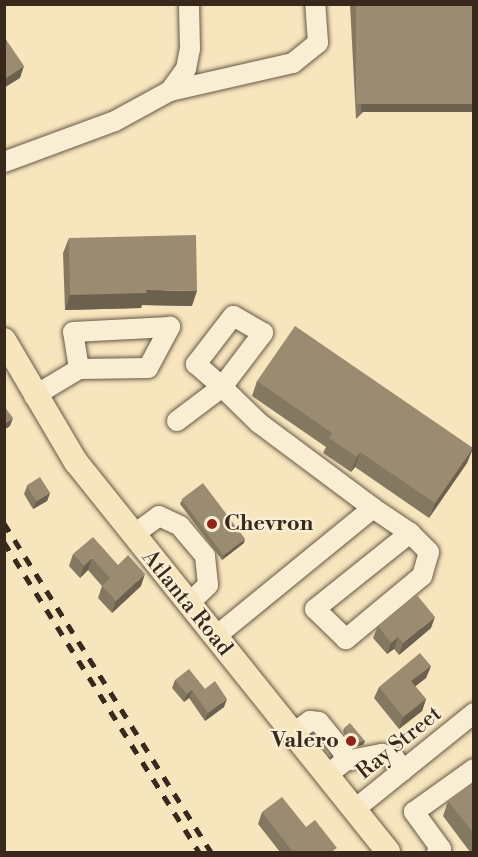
<!DOCTYPE html>
<style>
body{margin:0}
#map{position:relative;width:478px;height:857px;overflow:hidden;background:#f6e5bd;font-family:"Libre Bodoni",serif}
div>[style]{position:absolute}
.roads{filter:drop-shadow(0 0 2px #685845) drop-shadow(0 0 2px #685845)}
.minor>*{height:20px;margin:-10px;padding:0 10px;transform-origin:10px;border-radius:10px;background:#f9eed4}
.major>*{height:24px;margin:-12px;padding:0 12px;transform-origin:12px;border-radius:12px;background:#f6e5bd}
.rail>*{height:4.5px;margin-top:-2.25px;transform-origin:0;background:repeating-linear-gradient(90deg,#39291d 0 10px,transparent 0 20px)}
.wall>*{inset:0;background:#857860}
.shaded-wall>*{inset:0;background:#6c614e;transform-origin:0 0}
.building>*{inset:0;background:#9b8b70;transform-origin:0 0}
.dots>*{width:16px;height:16px;translate:-50% -50%;box-sizing:border-box;border:3px solid #f9eed4;border-radius:50%}
span{translate:-50% -50%;white-space:nowrap;text-align:center;line-height:1.15;-webkit-text-stroke:4.5px #f9eed4;paint-order:stroke}
.poi-label{font-size:22px;color:#39291d;font-weight:700}
.left{translate:0 -50%;text-align:left}
.right{translate:-100% -50%;text-align:right}
.street-label{font-size:22px;color:#39291d}
.frame{position:absolute;inset:0;border:6px solid #39291d;pointer-events:none}
</style>
<div id="map">
<div class="roads">
<div class="minor">
<div style="left:170px;top:91px;width:126px;rotate:-12.8deg"></div>
<div style="left:293px;top:63px;width:32px;rotate:-39deg"></div>
<div style="left:318px;top:43px;width:39px;rotate:-94deg"></div>
<div style="left:4px;top:162px;width:118px;rotate:-20.3deg"></div>
<div style="left:115px;top:121px;width:63px;rotate:-28.6deg"></div>
<div style="left:170px;top:91px;width:27px;rotate:-54deg"></div>
<div style="left:186px;top:69px;width:20px;rotate:-79deg"></div>
<div style="left:190px;top:49px;width:45px;rotate:-91.3deg"></div>
<div style="left:79px;top:369px;width:37px;rotate:-99deg"></div>
<div style="left:73px;top:332px;width:97px;rotate:-3deg"></div>
<div style="left:34px;top:396px;width:52px;rotate:-31deg"></div>
<div style="left:79px;top:369px;width:69px;rotate:-0.8deg"></div>
<div style="left:148px;top:368px;width:47px;rotate:-61.8deg"></div>
<div style="left:177px;top:421px;width:56px;rotate:-37.1deg"></div>
<div style="left:222px;top:387px;width:68px;rotate:-52.8deg"></div>
<div style="left:263px;top:333px;width:34px;rotate:-150deg"></div>
<div style="left:233px;top:316px;width:61px;rotate:127.6deg"></div>
<div style="left:196px;top:364px;width:35px;rotate:41deg"></div>
<div style="left:222px;top:387px;width:52px;rotate:44.2deg"></div>
<div style="left:259px;top:423px;width:142px;rotate:36.7deg"></div>
<div style="left:373px;top:508px;width:204px;rotate:140.8deg"></div>
<div style="left:373px;top:508px;width:45px;rotate:34deg"></div>
<div style="left:410px;top:533px;width:27px;rotate:45deg"></div>
<div style="left:429px;top:552px;width:25px;rotate:106deg"></div>
<div style="left:422px;top:576px;width:99px;rotate:140.3deg"></div>
<div style="left:346px;top:639px;width:43px;rotate:-135.9deg"></div>
<div style="left:315px;top:609px;width:122px;rotate:-38.7deg"></div>
<div style="left:133px;top:535px;width:32px;rotate:-36deg"></div>
<div style="left:159px;top:516px;width:23px;rotate:25deg"></div>
<div style="left:180px;top:526px;width:39px;rotate:50deg"></div>
<div style="left:205px;top:556px;width:29px;rotate:84deg"></div>
<div style="left:208px;top:585px;width:28px;rotate:136deg"></div>
<div style="left:293px;top:733px;width:21px;rotate:-35deg"></div>
<div style="left:310px;top:721px;width:9px;rotate:6deg"></div>
<div style="left:319px;top:722px;width:36px;rotate:51deg"></div>
<div style="left:342px;top:750px;width:11px;rotate:75deg"></div>
<div style="left:327px;top:775px;width:23px;rotate:-38deg"></div>
<div style="left:345px;top:761px;width:38px;rotate:-11deg"></div>
<div style="left:382px;top:754px;width:14px;rotate:21deg"></div>
<div style="left:395px;top:759px;width:14px;rotate:56deg"></div>
<div style="left:355px;top:809px;width:153px;rotate:-38.9deg"></div>
<div style="left:437px;top:852px;width:5px;rotate:-37deg"></div>
<div style="left:441px;top:849px;width:46px;rotate:-126.1deg"></div>
<div style="left:414px;top:812px;width:74px;rotate:-35.6deg"></div>
</div>
<div class="major">
<div style="left:4px;top:340px;width:142px;rotate:59.5deg"></div>
<div style="left:76px;top:462px;width:499px;rotate:51.3deg"></div>
</div>
</div>
<div class="rail">
<div style="left:4px;top:523px;width:389px;rotate:57.8deg"></div>
<div style="left:4px;top:542px;width:366px;rotate:57.8deg"></div>
</div>
<div class="wall">
<div style="clip-path:polygon(350px 4px,474px 4px,356px 119px)"></div>
<div style="clip-path:polygon(69px 238px,192px 306px,142px 305px,141px 308px,65px 310px,63px 253px)"></div>
<div style="clip-path:polygon(257px 381px,473px 448px,467px 463px,429px 518px,355px 467px,351px 472px,323px 453px,326px 447px,252px 396px)"></div>
<div style="clip-path:polygon(27px 486px,50px 493px,47px 501px,33px 509px,24px 494px)"></div>
<div style="clip-path:polygon(182px 500px,244px 543px,222px 560px,180px 504px)"></div>
<div style="clip-path:polygon(73px 554px,118px 565px,141px 586px,112px 613px,98px 598px,102px 586px,88px 570px,80px 578px,69px 566px)"></div>
<div style="clip-path:polygon(378px 626px,431px 628px,399px 655px,394px 649px,387px 654px,373px 638px)"></div>
<div style="clip-path:polygon(431px 666px,426px 678px,415px 686px,426px 699px,422px 711px,399px 729px,374px 698px,379px 687px)"></div>
<div style="clip-path:polygon(175px 680px,205px 689px,224px 707px,205px 721px,189px 698px,184px 702px,172px 688px)"></div>
<div style="clip-path:polygon(344px 728px,365px 741px,363px 745px,354px 747px,343px 732px)"></div>
<div style="clip-path:polygon(474px 782px,474px 852px,470px 852px,443px 816px,448px 801px)"></div>
<div style="clip-path:polygon(262px 812px,306px 827px,335px 852px,280px 852px,258px 824px)"></div>
</div>
<div class="shaded-wall">
<div style="clip-path:polygon(24px 66px,20px 78px,4px 88px,4px 79px)"></div>
<div style="left:474px;top:98px;width:14px;height:113px;rotate:90deg"></div>
<div style="clip-path:polygon(146px 290px,197px 291px,192px 306px,142px 305px,141px 308px,65px 310px,70px 295px)"></div>
<div style="clip-path:polygon(13px 418px,10px 426px,4px 430px,4px 424px)"></div>
<div style="clip-path:polygon(473px 448px,467px 463px,429px 518px,435px 503px)"></div>
<div style="clip-path:polygon(360px 452px,355px 467px,351px 472px,357px 457px)"></div>
<div style="clip-path:polygon(50px 493px,47px 501px,33px 509px,36px 501px)"></div>
<div style="clip-path:polygon(245px 539px,244px 543px,222px 560px,224px 555px)"></div>
<div style="clip-path:polygon(92px 558px,88px 570px,80px 578px,84px 566px)"></div>
<div style="clip-path:polygon(145px 574px,141px 586px,112px 613px,116px 601px)"></div>
<div style="clip-path:polygon(435px 617px,431px 628px,399px 655px,403px 643px)"></div>
<div style="clip-path:polygon(398px 637px,394px 649px,387px 654px,391px 643px)"></div>
<div style="clip-path:polygon(431px 666px,426px 678px,407px 693px,411px 681px)"></div>
<div style="clip-path:polygon(192px 690px,189px 698px,184px 702px,187px 694px)"></div>
<div style="clip-path:polygon(227px 699px,224px 707px,205px 721px,208px 713px)"></div>
<div style="clip-path:polygon(426px 699px,422px 711px,399px 729px,403px 717px)"></div>
<div style="clip-path:polygon(365px 741px,363px 745px,354px 747px,355px 743px)"></div>
</div>
<div class="building">
<div style="left:356px;top:4px;width:118px;height:100px"></div>
<div style="clip-path:polygon(5px 38px,24px 66px,4px 79px,4px 39px)"></div>
<div style="clip-path:polygon(196px 235px,197px 291px,146px 290px,147px 293px,70px 295px,69px 238px)"></div>
<div style="clip-path:polygon(295px 326px,473px 448px,435px 503px,360px 452px,357px 457px,329px 438px,332px 433px,257px 381px)"></div>
<div style="clip-path:polygon(4px 406px,13px 418px,4px 424px)"></div>
<div style="left:40px;top:477px;width:19px;height:16px;rotate:58deg"></div>
<div style="left:203px;top:483px;width:70px;height:27px;rotate:53deg"></div>
<div style="clip-path:polygon(93px 537px,118px 565px,128px 555px,145px 574px,116px 601px,102px 586px,110px 578px,92px 558px,84px 566px,73px 554px)"></div>
<div style="clip-path:polygon(417px 595px,435px 617px,403px 643px,398px 637px,391px 643px,378px 626px)"></div>
<div style="clip-path:polygon(420px 653px,431px 666px,411px 681px,426px 699px,403px 717px,379px 687px)"></div>
<div style="clip-path:polygon(189px 669px,205px 689px,215px 681px,227px 699px,208px 713px,192px 690px,187px 694px,175px 680px)"></div>
<div style="clip-path:polygon(350px 723px,365px 741px,355px 743px,344px 728px)"></div>
<div style="clip-path:polygon(474px 782px,474px 834px,448px 801px)"></div>
<div style="clip-path:polygon(282px 797px,306px 827px,315px 820px,337px 848px,331px 852px,293px 852px,262px 812px)"></div>
</div>
<div class="dots">
<div style="left:212px;top:524px;background:#8f2418"></div>
<div style="left:351px;top:741px;background:#8f2418"></div>
</div>
<div class="poi-label">
<span class="left" style="left:224px;top:524px">Chevron</span>
<span class="right" style="left:339px;top:741px">Valero</span>
</div>
<div class="street-label">
<span style="left:187px;top:603px;rotate:51deg">Atlanta Road</span>
<span style="left:399px;top:743px;rotate:-39deg">Ray Street</span>
</div>
<div class="frame"></div>
</div>
